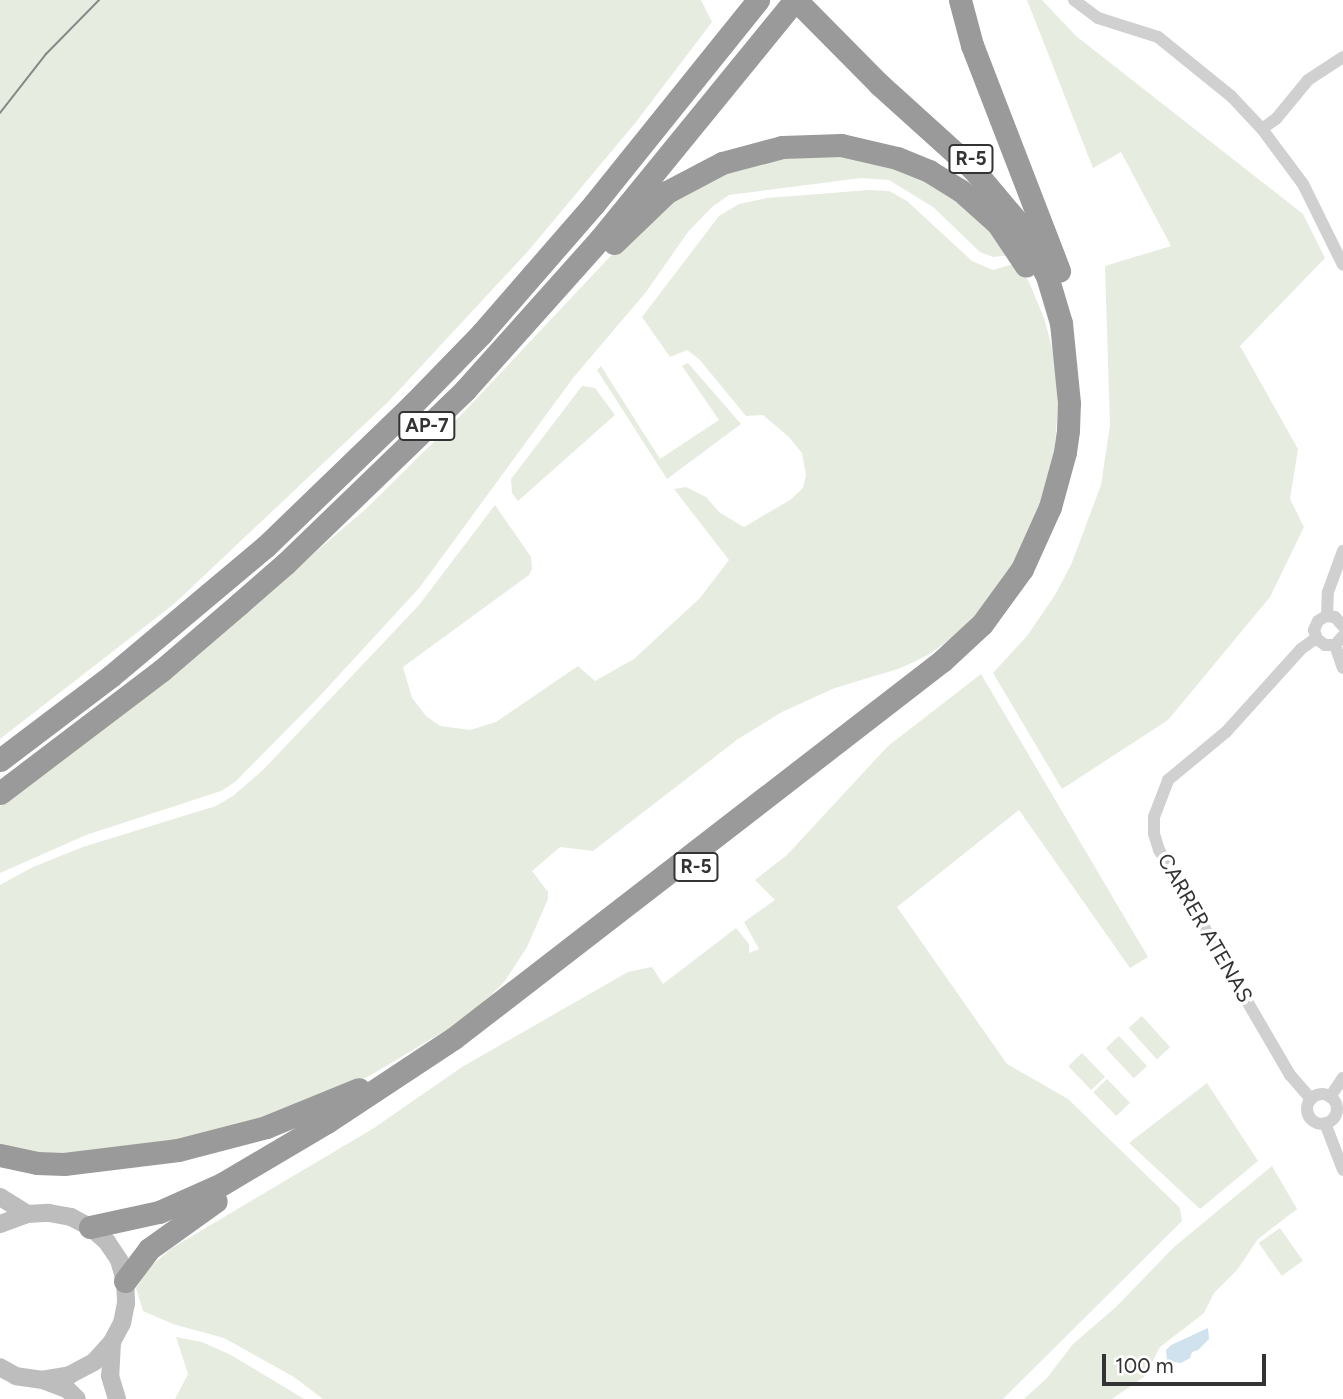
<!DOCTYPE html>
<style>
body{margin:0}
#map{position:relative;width:1343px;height:1399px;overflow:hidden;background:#fff;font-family:Figtree,sans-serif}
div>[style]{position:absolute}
.green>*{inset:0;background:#e6ecdf;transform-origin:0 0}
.water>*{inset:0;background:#cfe2ee}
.street>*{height:12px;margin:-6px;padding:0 6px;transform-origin:6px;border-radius:6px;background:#d0d0d0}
.street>.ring{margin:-6px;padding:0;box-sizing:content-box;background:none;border:12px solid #d0d0d0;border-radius:50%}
.secondary>*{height:18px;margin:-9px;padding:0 9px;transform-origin:9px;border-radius:9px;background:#bdbdbd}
.highway>*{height:23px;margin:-11.5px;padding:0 11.5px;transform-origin:11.5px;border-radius:11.5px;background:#9a9a9a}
.tram>*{height:2px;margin:-1px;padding:0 1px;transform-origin:1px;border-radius:1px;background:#888}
span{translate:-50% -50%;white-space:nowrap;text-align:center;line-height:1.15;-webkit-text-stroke:7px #fff;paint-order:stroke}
.shield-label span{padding:2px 5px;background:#fff;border:2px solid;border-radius:5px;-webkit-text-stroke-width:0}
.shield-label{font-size:19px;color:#333;font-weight:700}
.street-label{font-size:21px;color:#333}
.scale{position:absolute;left:1102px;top:1354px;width:164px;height:32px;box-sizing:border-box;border:4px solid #333;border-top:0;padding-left:9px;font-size:21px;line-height:24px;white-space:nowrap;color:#333;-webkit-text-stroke:5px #fff;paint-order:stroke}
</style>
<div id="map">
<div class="green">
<div style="clip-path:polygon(0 0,701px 0,712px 22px,636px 122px,529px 250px,388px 402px,174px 604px,0 739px)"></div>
<div style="clip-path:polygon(1027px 0,1042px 0,1076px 36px,1303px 214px,1325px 258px,1240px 346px,1298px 449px,1290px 499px,1304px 527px,1270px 597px,1168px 720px,1062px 789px,993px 673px,1027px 636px,1055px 595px,1071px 565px,1101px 485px,1110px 425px,1105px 266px,1171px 246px,1121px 152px,1093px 168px)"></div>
<div style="clip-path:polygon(819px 153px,859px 158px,898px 168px,934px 185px,966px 207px,993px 232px,1011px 255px,993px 257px,980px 252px,933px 207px,889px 180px,861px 178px,729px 195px,712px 207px,688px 232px,646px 292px,573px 378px,420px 587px,317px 699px,235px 782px,221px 791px,86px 835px,0 873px,0 806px,219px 635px,368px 507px,462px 414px,636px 229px,698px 182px,775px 156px)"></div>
<div style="clip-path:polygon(869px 190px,889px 191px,907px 201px,972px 261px,993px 270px,1017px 263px,1029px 282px,1044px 318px,1054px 355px,1058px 407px,1054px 457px,1038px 517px,1012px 570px,991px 600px,956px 635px,928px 655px,901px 668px,835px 688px,782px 712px,738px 739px,593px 851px,560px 847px,532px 871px,548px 892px,548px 899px,527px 947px,505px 981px,482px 1004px,456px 1024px,371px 1075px,327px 1097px,200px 1139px,54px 1158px,0 1148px,0 885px,33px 867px,83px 847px,216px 806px,233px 796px,264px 769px,419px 605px,495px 505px,531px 557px,532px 569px,529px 575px,403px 667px,412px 698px,426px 716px,440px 726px,470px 730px,496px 722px,578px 666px,595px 681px,634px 659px,700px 598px,729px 560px,674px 489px,686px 487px,706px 497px,720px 513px,744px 527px,790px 500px,803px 488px,806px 475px,802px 453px,789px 437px,763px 415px,746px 416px,699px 359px,687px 350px,670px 357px,642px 317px,719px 216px,739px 204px,767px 198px)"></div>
<div style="clip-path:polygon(688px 363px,741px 424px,667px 479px,597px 370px,601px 366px,660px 459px,719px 420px,682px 366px)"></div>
<div style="clip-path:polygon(582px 386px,595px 388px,615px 415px,518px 501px,512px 493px,511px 479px)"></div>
<div style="clip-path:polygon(981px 674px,1148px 957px,1130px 968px,1019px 810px,897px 907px,1007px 1064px,1068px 1099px,1180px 1208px,1182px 1221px,1003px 1399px,323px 1399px,294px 1377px,224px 1338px,173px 1324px,143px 1311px,136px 1288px,150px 1267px,172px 1248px,374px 1128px,462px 1067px,628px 972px,652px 967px,663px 984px,736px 928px,749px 944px,749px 953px,759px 949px,744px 922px,775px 900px,755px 880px,787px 855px,888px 746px)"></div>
<div style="left:1142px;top:1016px;width:42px;height:18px;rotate:48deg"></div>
<div style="left:1119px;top:1036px;width:41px;height:18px;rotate:47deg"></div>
<div style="left:1082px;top:1053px;width:33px;height:19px;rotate:46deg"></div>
<div style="left:1107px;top:1079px;width:33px;height:19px;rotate:46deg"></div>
<div style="clip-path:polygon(1207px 1083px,1258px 1161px,1200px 1209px,1129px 1143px)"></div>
<div style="clip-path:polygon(1272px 1166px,1297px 1209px,1258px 1239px,1237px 1270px,1214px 1293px,1204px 1313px,1160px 1347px,1145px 1376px,1112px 1399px,1024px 1399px,1047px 1378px,1073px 1344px,1116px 1307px,1174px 1247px)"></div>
<div style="left:1280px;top:1228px;width:40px;height:26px;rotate:55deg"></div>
<div style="clip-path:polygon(176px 1337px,202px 1342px,231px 1355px,304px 1399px,175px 1399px,188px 1374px)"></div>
</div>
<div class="water">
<div style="clip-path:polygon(1208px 1328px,1209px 1339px,1198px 1350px,1192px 1352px,1190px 1358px,1181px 1363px,1167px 1361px,1166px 1350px,1171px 1345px)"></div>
</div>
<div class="street">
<div style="left:1074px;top:0;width:30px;rotate:37deg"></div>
<div style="left:1098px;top:18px;width:63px;rotate:17.6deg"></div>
<div style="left:1158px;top:37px;width:95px;rotate:39deg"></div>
<div style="left:1232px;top:97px;width:44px;rotate:46.8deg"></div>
<div style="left:1262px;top:129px;width:69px;rotate:53.3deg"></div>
<div style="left:1303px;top:184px;width:90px;rotate:63.7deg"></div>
<div style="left:1262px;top:129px;width:17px;rotate:-36deg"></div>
<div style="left:1276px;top:119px;width:50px;rotate:-50.6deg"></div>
<div style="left:1308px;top:80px;width:42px;rotate:-33.3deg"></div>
<div style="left:1327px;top:616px;width:24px;rotate:-88deg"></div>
<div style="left:1328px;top:592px;width:44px;rotate:-69.9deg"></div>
<div style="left:1343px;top:626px;width:12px;rotate:-132deg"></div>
<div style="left:1335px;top:617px;width:9px;rotate:-174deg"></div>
<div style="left:1326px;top:616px;width:9px;rotate:148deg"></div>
<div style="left:1318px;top:621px;width:10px;rotate:114deg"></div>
<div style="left:1314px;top:630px;width:9px;rotate:72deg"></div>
<div style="left:1317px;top:639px;width:10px;rotate:37deg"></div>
<div style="left:1325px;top:645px;width:10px"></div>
<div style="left:1335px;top:645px;width:12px;rotate:-48deg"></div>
<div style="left:1335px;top:645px;width:24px;rotate:71deg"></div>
<div class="ring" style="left:1307px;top:1094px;width:18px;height:18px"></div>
<div style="left:1330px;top:1097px;width:23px;rotate:-56deg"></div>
<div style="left:1311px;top:1099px;width:32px;rotate:-131deg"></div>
<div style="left:1290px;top:1075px;width:260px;rotate:-120.2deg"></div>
<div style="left:1159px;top:850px;width:17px;rotate:-107deg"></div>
<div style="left:1154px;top:834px;width:17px;rotate:-90deg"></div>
<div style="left:1154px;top:817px;width:40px;rotate:-69deg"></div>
<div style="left:1168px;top:780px;width:75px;rotate:-39.6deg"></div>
<div style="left:1226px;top:732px;width:112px;rotate:-47.9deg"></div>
<div style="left:1301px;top:649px;width:19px;rotate:-36deg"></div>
<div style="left:1325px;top:1123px;width:50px;rotate:69deg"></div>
</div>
<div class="secondary">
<div style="left:0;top:1197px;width:32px;rotate:32deg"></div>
<div style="left:0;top:1224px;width:29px;rotate:-20deg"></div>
<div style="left:27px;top:1214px;width:22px;rotate:-3deg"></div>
<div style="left:49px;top:1213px;width:22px;rotate:10deg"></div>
<div style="left:71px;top:1217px;width:21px;rotate:28deg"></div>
<div style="left:90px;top:1227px;width:23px;rotate:41deg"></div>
<div style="left:107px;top:1242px;width:22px;rotate:56deg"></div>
<div style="left:119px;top:1260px;width:22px;rotate:74deg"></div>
<div style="left:125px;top:1281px;width:22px;rotate:87deg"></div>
<div style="left:126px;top:1303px;width:20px;rotate:101deg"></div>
<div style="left:122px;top:1323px;width:21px;rotate:118deg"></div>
<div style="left:112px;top:1342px;width:27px;rotate:132deg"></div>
<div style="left:94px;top:1362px;width:27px;rotate:152deg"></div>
<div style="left:70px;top:1375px;width:27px;rotate:170deg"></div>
<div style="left:43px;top:1380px;width:27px;rotate:-172deg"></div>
<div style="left:16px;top:1376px;width:18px;rotate:-151deg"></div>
<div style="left:112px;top:1342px;width:34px;rotate:93deg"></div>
<div style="left:110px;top:1376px;width:24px;rotate:73deg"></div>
<div style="left:43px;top:1380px;width:26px;rotate:21deg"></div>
<div style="left:67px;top:1389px;width:14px;rotate:45deg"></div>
</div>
<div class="highway">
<div style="left:960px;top:0;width:47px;rotate:75.1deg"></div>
<div style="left:972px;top:45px;width:242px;rotate:68.9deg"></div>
<div style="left:614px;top:243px;width:74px;rotate:-43.9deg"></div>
<div style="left:667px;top:192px;width:62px;rotate:-27.8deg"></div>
<div style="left:722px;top:163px;width:62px;rotate:-14.9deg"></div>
<div style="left:782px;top:147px;width:59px;rotate:-1.9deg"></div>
<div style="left:841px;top:145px;width:57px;rotate:13.1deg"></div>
<div style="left:897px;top:158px;width:35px;rotate:22deg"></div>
<div style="left:929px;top:171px;width:36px;rotate:32deg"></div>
<div style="left:960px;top:190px;width:51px;rotate:41.8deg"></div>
<div style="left:998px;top:224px;width:50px;rotate:56.3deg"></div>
<div style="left:0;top:760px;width:139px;rotate:-37.1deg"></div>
<div style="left:111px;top:676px;width:202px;rotate:-40deg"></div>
<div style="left:266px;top:546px;width:204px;rotate:-44deg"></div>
<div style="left:413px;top:404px;width:98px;rotate:-45.8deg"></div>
<div style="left:481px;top:334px;width:172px;rotate:-49deg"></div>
<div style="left:594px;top:204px;width:262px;rotate:-51.2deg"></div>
<div style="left:0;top:793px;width:203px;rotate:-37.2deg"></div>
<div style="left:162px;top:670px;width:101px;rotate:-40.6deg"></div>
<div style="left:239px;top:604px;width:62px;rotate:-41.1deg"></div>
<div style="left:286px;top:563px;width:249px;rotate:-44deg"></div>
<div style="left:465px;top:390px;width:203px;rotate:-48.2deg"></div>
<div style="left:600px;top:239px;width:308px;rotate:-50.8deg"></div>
<div style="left:0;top:1155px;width:38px;rotate:12deg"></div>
<div style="left:37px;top:1163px;width:27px;rotate:2deg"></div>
<div style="left:64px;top:1164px;width:115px;rotate:-7deg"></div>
<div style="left:178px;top:1150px;width:91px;rotate:-14.6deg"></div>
<div style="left:266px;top:1127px;width:100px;rotate:-22.2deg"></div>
<div style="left:90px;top:1227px;width:71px;rotate:-12.3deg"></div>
<div style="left:159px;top:1212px;width:69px;rotate:-24deg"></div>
<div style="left:222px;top:1184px;width:122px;rotate:-30.6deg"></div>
<div style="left:327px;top:1122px;width:152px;rotate:-33.5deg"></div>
<div style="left:454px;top:1038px;width:617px;rotate:-37.69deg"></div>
<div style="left:942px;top:661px;width:54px;rotate:-42.8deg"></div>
<div style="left:982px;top:624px;width:68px;rotate:-54deg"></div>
<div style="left:1022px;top:569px;width:68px;rotate:-65.7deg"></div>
<div style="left:1050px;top:507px;width:57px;rotate:-74.7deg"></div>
<div style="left:1065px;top:452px;width:22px;rotate:-82deg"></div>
<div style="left:1068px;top:430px;width:27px;rotate:-88deg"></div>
<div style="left:1069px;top:403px;width:80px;rotate:-95.7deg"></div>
<div style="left:1061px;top:323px;width:49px;rotate:-106.6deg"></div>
<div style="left:1047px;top:276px;width:58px;rotate:-117.9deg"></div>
<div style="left:1020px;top:225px;width:73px;rotate:-130deg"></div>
<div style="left:973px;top:169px;width:127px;rotate:-137.9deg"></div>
<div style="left:879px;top:84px;width:118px;rotate:-134.7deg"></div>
<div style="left:125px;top:1281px;width:40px;rotate:-53deg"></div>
<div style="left:149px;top:1249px;width:82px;rotate:-35.6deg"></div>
</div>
<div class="tram">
<div style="left:0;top:113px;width:75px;rotate:-52.1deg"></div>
<div style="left:46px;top:54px;width:76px;rotate:-45.5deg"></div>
</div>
<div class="shield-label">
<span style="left:971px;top:159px">R-5</span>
<span style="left:427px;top:426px">AP-7</span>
<span style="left:696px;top:867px">R-5</span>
</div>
<div class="street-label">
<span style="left:1205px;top:928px;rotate:60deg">CARRER ATENAS</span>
</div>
<div class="scale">100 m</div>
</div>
